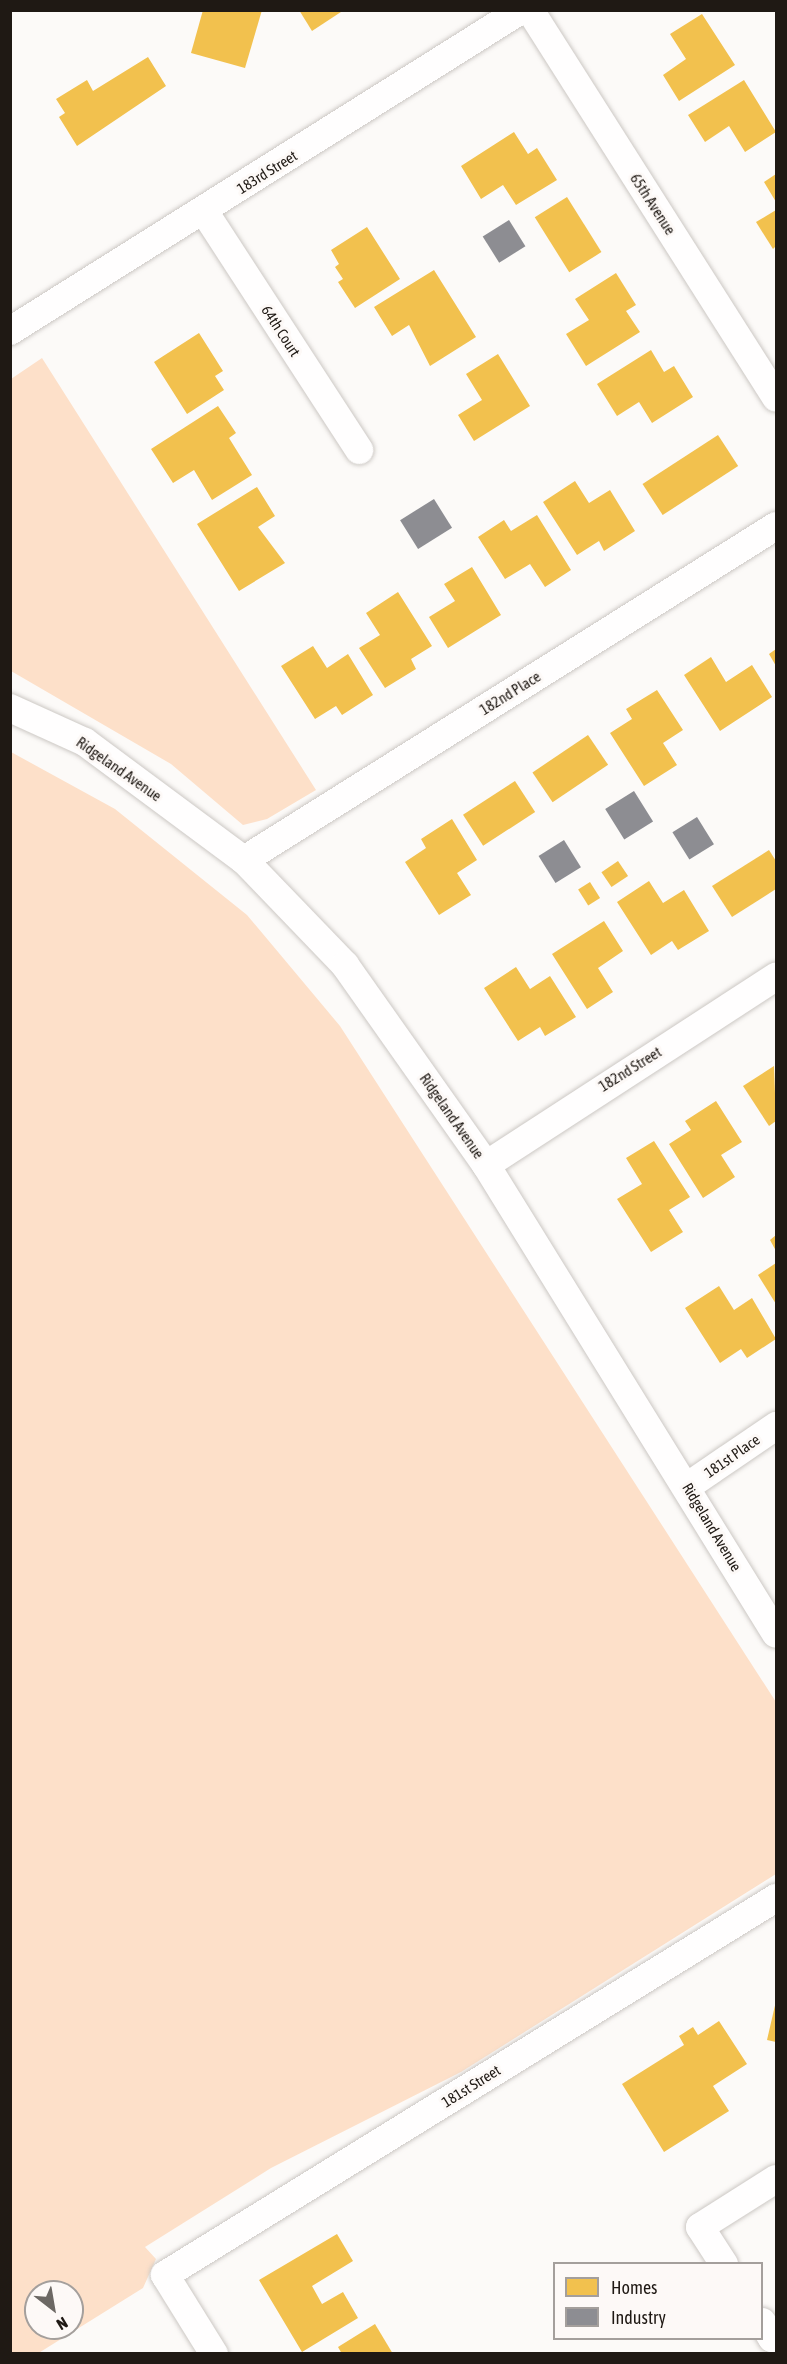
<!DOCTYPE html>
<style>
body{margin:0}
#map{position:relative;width:787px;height:2364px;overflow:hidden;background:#fcfaf8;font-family:"Asap Condensed",sans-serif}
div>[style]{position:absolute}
.green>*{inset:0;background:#fde0c9}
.homes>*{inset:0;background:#f2c14e;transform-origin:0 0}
.industry>*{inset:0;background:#8d8d92;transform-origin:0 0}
.roads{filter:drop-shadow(0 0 2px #ccc8c4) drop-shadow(0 0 2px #ccc8c4)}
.minor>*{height:28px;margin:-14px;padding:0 14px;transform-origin:14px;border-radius:14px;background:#fffefe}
span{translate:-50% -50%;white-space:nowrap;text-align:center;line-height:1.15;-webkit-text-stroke:6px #fdf9f7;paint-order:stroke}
.street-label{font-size:15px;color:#1f1914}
.frame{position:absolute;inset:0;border:12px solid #1f1914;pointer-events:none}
.legend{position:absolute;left:553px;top:2262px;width:210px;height:78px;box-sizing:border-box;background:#fdf9f7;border:2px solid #a49f9c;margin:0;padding:8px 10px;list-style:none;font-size:18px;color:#1f1914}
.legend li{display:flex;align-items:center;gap:12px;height:30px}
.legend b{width:30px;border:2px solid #a49f9c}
.north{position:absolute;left:24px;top:2280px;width:60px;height:60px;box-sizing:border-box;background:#fdf9f7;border:2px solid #a49f9c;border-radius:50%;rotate:149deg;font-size:16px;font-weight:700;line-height:24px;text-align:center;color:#1f1914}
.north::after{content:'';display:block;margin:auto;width:21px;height:27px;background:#6c6864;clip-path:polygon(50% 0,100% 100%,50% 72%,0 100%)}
</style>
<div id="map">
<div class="green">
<div style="clip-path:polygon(42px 358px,316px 790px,267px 819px,243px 825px,171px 764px,11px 671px,11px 379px)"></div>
<div style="clip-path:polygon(evenodd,11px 752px,115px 809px,247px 915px,340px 1026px,776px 1702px,776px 1874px,461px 2072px,271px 2168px,145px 2247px,156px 2259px,143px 2288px,37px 2354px,10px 2353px,11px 752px,36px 2292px,72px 2292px,72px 2328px,36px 2328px,36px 2292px)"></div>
</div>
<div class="homes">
<div style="clip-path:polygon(203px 10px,262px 10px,245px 68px,191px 53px)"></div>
<div style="clip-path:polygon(299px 10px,344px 10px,312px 31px)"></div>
<div style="clip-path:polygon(702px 14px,735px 65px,679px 101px,663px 75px,686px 59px,670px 34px)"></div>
<div style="clip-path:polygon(148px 57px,166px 86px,77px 146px,59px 117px,65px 113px,56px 99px,87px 80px,93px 91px)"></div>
<div style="clip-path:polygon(744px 80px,776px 132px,745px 152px,729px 126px,705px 142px,688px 115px)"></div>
<div style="clip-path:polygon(514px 132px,528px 154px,537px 148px,557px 180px,516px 205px,503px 185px,481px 199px,461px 166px)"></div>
<div style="clip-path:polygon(776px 174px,776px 202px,764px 182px)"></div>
<div style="left:567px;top:197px;width:65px;height:38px;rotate:58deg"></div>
<div style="clip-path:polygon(776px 210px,776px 246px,773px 249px,756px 222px)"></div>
<div style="clip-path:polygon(367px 227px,400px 279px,355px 308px,338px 282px,343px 279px,335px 267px,339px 264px,331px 250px)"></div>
<div style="clip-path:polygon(434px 270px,476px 337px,430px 366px,409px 325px,392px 336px,374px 307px)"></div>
<div style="clip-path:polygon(616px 273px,636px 305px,626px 311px,640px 332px,586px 366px,566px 334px,589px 320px,575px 299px)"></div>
<div style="clip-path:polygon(199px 333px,223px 371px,215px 376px,224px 390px,187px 414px,154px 362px)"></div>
<div style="clip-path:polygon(651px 350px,664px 372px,674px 366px,693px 397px,652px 423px,639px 402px,617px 416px,597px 384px)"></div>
<div style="clip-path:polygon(498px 354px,530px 406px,474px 441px,458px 415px,482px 400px,466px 374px)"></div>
<div style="clip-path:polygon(218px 406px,236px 433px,229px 438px,252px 475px,212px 500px,194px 470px,173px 483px,151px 449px)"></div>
<div style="left:718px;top:435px;width:37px;height:90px;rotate:57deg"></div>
<div style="clip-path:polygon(575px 481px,589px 503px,610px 490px,635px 531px,604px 551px,599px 541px,577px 555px,543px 502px)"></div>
<div style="clip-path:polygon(257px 487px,275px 516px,258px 527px,285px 563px,239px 591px,197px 524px)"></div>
<div style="clip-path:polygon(537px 515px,571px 570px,545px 587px,530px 564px,505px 579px,478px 537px,504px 520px,511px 531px)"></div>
<div style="clip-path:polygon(472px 567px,501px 615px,448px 648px,429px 617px,455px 601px,444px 584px)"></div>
<div style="clip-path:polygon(398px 592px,432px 646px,411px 659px,416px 669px,385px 688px,359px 648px,380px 635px,366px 613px)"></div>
<div style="clip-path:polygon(313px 646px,327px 668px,348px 654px,373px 695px,342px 715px,336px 706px,315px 719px,281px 666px)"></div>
<div style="clip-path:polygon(776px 649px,776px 666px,769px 654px)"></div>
<div style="clip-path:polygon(711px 657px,726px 682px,752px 665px,772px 697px,720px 731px,684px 675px)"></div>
<div style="clip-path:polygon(657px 690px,683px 730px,663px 743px,677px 765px,644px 786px,610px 733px,632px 719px,626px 709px)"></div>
<div style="left:588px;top:735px;width:36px;height:67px;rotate:56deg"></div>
<div style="left:515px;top:781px;width:37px;height:62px;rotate:57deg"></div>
<div style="clip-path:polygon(452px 819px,477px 860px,457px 873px,471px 895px,439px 915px,405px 862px,426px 848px,421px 839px)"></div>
<div style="clip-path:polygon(769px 850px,776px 861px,776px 889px,732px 917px,712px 886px)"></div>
<div style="left:618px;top:861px;width:18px;height:20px;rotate:56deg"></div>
<div style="clip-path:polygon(649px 881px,663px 903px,684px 890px,709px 931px,678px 950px,672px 941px,651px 955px,617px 902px)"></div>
<div style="left:590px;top:882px;width:19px;height:14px;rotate:58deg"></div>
<div style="clip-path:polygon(604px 921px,623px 951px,598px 968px,613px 992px,587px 1009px,552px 954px)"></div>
<div style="clip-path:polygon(516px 967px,530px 989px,550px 976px,576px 1017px,545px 1036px,540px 1027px,518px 1041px,484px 988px)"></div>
<div style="clip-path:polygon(774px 1066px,776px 1121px,769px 1126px,743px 1086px)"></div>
<div style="clip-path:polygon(716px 1101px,742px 1142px,721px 1155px,735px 1177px,703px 1198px,669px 1144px,691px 1130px,685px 1121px)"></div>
<div style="clip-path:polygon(654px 1141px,690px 1197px,669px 1210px,683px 1232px,651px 1252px,617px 1199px,642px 1184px,626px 1158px)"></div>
<div style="clip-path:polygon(776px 1235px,776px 1251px,770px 1240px)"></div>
<div style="clip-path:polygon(776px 1263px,776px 1304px,758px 1275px)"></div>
<div style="clip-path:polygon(719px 1286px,734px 1310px,752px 1298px,776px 1339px,747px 1358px,741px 1349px,720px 1363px,685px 1308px)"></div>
<div style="clip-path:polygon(776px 2001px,776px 2042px,767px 2040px)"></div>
<div style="clip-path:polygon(719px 2021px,747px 2064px,713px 2086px,729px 2111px,664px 2152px,622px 2084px,684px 2045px,679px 2036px,693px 2027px,698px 2035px)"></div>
<div style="clip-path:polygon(337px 2234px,353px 2261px,312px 2286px,322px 2304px,343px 2292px,358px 2318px,302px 2352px,259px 2280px)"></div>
<div style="clip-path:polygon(375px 2324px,393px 2354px,342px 2354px,338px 2347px)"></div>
</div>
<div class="industry">
<div style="left:509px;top:220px;width:31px;height:31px;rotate:58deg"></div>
<div style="left:434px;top:499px;width:34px;height:40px;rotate:58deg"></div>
<div style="left:634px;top:791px;width:36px;height:34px;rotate:58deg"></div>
<div style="left:697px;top:817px;width:32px;height:29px;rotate:58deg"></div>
<div style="left:564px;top:840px;width:32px;height:30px;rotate:58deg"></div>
</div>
<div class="roads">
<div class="minor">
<div style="left:530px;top:10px;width:459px;rotate:57.6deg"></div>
<div style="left:204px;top:211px;width:285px;rotate:57deg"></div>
<div style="left:10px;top:331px;width:603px;rotate:-32.14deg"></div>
<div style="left:10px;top:708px;width:82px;rotate:24.4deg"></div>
<div style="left:85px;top:742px;width:198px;rotate:36.6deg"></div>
<div style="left:244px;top:860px;width:146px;rotate:46.1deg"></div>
<div style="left:345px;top:965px;width:245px;rotate:54.8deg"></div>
<div style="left:486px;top:1165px;width:551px;rotate:58.27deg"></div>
<div style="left:244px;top:860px;width:628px;rotate:-32.12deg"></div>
<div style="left:486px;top:1165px;width:346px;rotate:-33deg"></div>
<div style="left:688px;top:1486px;width:107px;rotate:-34.3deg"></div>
<div style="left:724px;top:2264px;width:44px;rotate:-123deg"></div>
<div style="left:700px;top:2227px;width:90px;rotate:-32.3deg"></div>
<div style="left:762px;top:2322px;width:19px;rotate:58deg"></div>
<div style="left:772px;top:2338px;width:5px;rotate:-37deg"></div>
<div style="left:214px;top:2354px;width:93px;rotate:-121.8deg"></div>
<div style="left:165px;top:2275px;width:718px;rotate:-31.68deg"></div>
</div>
</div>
<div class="street-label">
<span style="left:267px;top:172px;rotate:-32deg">183rd Street</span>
<span style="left:653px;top:204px;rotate:57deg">65th Avenue</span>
<span style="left:281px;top:331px;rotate:57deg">64th Court</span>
<span style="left:510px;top:693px;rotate:-32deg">182nd Place</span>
<span style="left:119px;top:769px;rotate:35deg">Ridgeland Avenue</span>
<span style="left:630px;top:1069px;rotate:-32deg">182nd Street</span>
<span style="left:452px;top:1116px;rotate:55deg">Ridgeland Avenue</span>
<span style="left:732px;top:1456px;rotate:-35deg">181st Place</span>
<span style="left:712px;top:1527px;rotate:59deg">Ridgeland Avenue</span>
<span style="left:471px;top:2086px;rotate:-32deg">181st Street</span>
</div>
<div class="frame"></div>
<ul class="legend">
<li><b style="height:16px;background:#f2c14e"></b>Homes</li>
<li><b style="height:16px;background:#8d8d92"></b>Industry</li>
</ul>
<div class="north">N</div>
</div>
